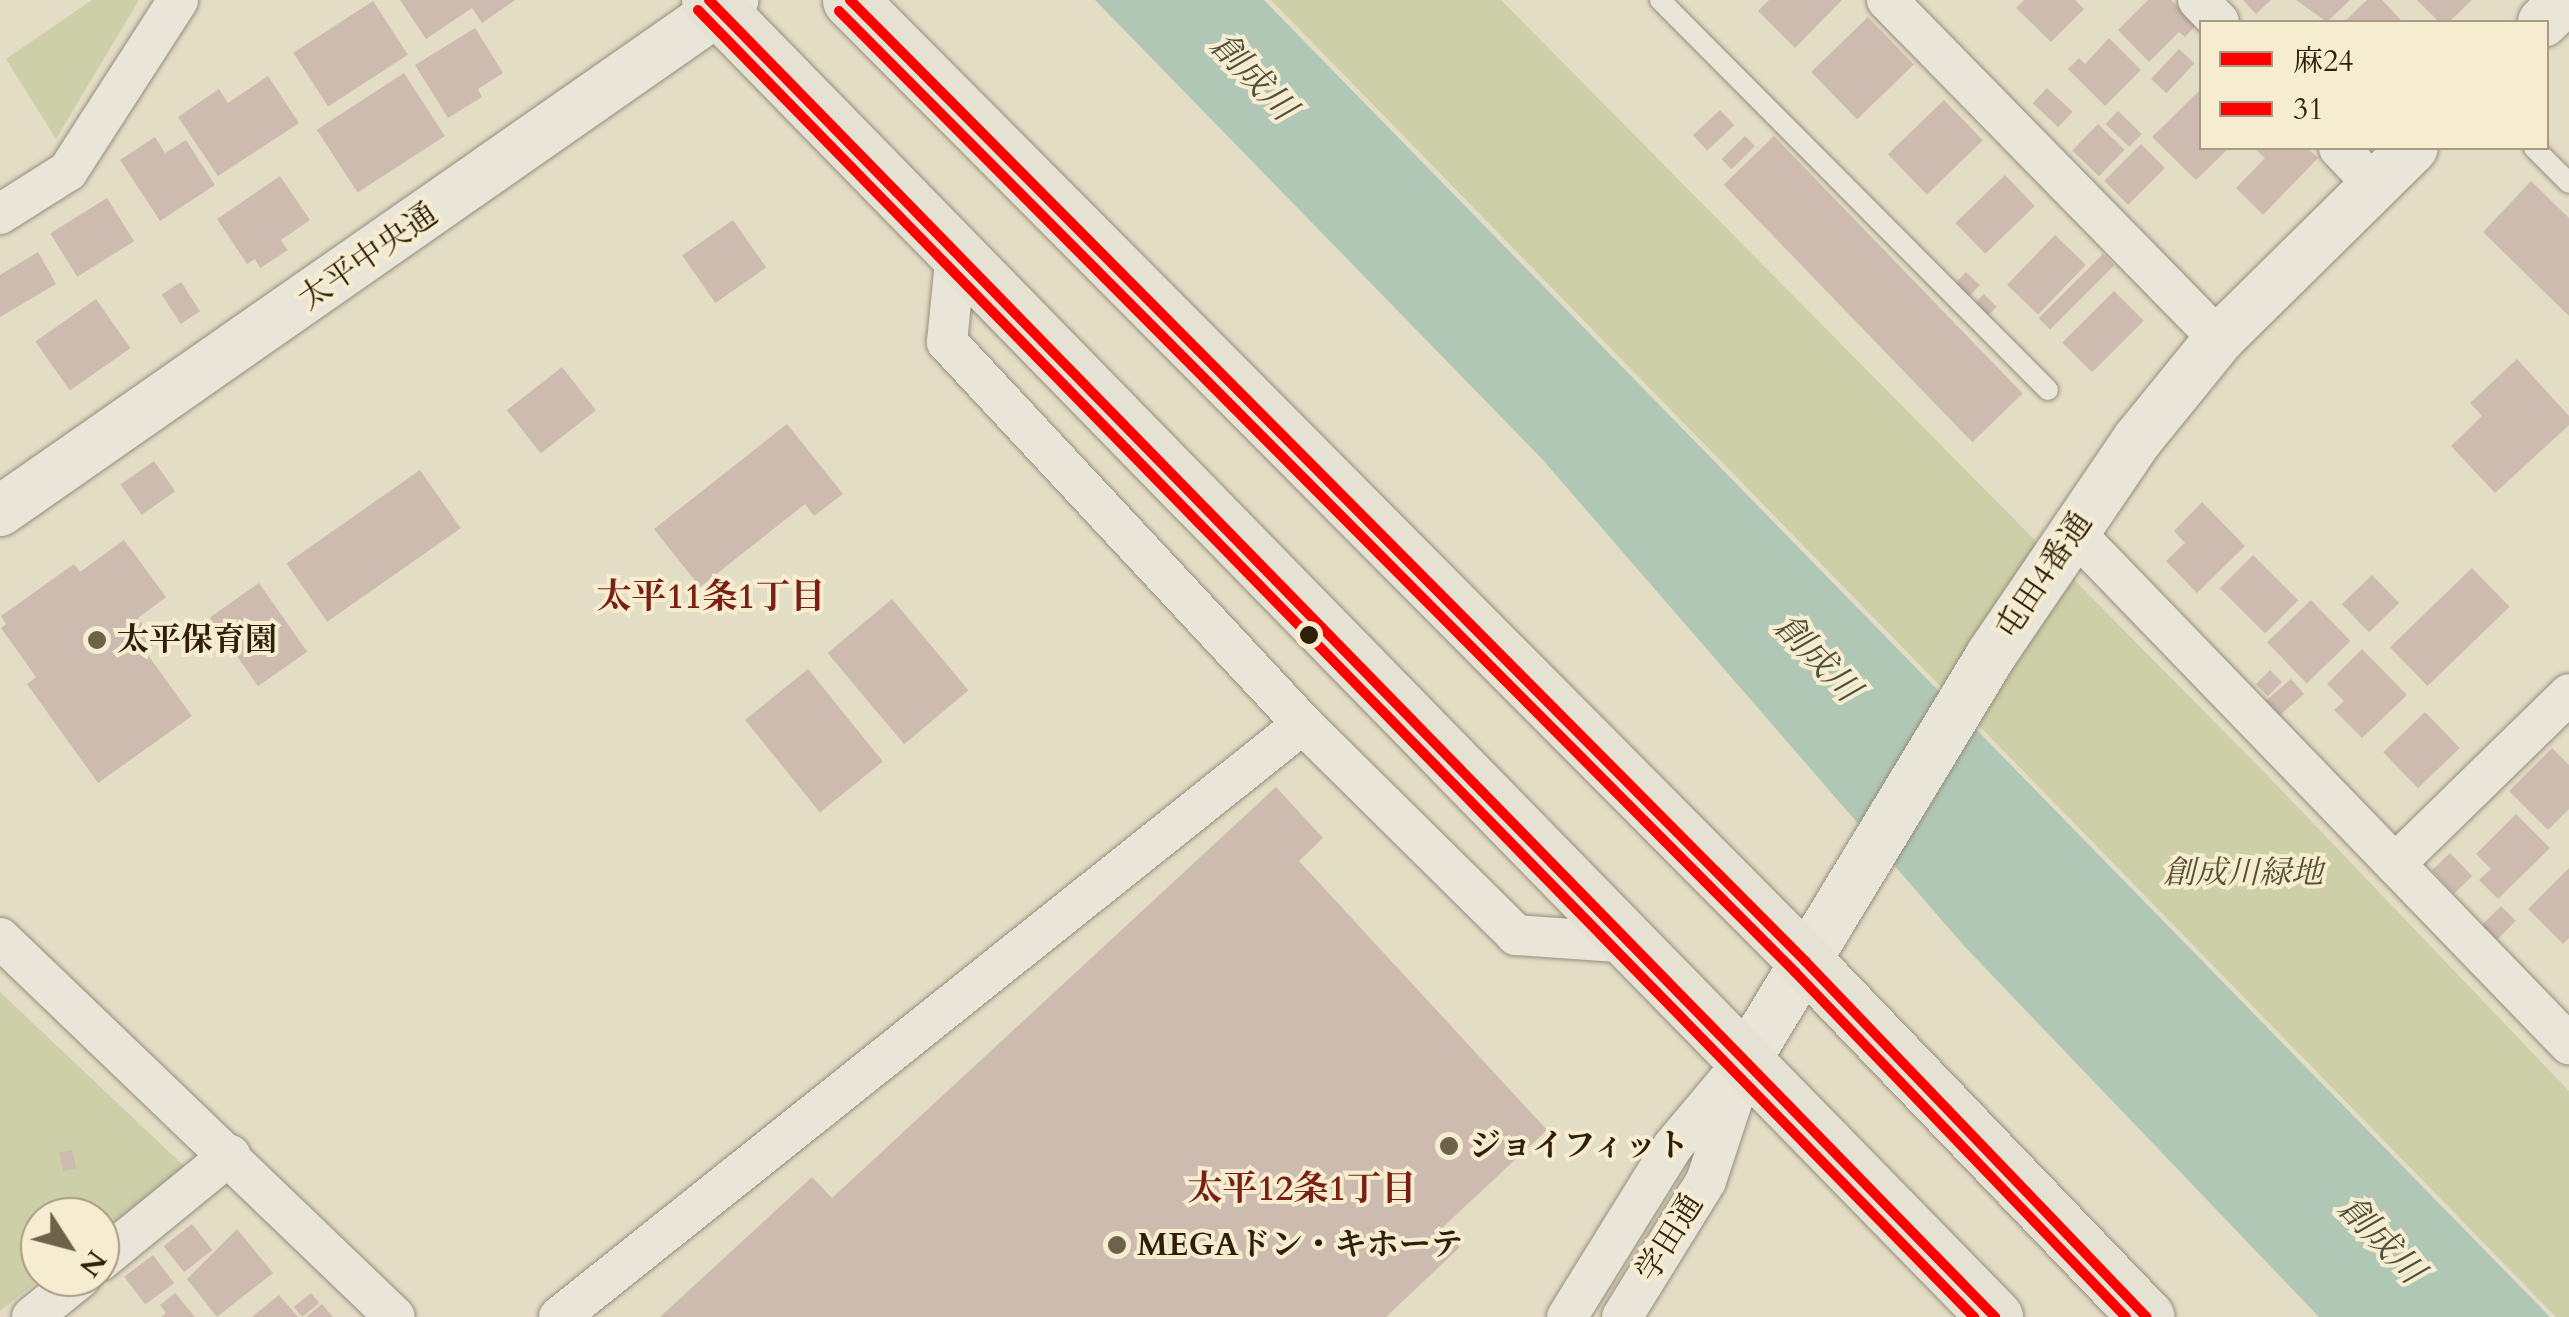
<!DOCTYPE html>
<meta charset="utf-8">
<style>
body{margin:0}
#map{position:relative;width:2569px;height:1317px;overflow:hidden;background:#e4ddc5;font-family:Cardo,"Noto Serif JP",serif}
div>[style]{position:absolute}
.green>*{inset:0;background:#cccfa7}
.water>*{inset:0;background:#b1c7b5}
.building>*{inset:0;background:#cdbbaf;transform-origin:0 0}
.roads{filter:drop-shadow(0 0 2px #948d7e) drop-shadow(0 0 2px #948d7e)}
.service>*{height:20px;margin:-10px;padding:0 10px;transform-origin:10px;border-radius:10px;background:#e9e6d9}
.minor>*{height:40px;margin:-20px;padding:0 20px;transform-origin:20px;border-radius:20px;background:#e9e6d9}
.tertiary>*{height:50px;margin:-25px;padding:0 25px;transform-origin:25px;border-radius:25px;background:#e9e6d9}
.trunk>*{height:55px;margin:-27.5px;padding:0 27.5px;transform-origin:27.5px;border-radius:27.5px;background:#e5e1d3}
.bus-1>*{height:10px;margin:-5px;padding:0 5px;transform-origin:5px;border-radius:5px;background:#f00}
.bus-2>*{height:10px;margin:-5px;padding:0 5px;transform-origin:5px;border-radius:5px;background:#f00}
.dots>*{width:28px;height:28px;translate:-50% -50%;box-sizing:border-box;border:5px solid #f6edd1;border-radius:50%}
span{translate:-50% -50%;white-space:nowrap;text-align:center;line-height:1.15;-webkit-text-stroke:8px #f6edd1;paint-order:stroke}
.street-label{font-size:32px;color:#301f09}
.poi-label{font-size:32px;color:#301f09;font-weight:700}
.left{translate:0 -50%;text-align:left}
.park-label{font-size:32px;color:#595131;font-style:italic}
.water-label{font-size:35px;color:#504f3b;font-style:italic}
.neighbourhood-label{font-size:35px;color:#7a1f14;font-weight:700}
.legend{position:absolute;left:2199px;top:20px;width:350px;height:130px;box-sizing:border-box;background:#f6edd1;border:2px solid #a79b81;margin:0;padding:12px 18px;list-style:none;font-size:30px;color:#301f09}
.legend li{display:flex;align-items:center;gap:20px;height:50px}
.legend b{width:50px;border:2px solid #a79b81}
.north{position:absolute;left:20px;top:1197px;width:100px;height:100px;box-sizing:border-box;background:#f6edd1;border:2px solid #a79b81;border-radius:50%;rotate:126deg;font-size:28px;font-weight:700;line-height:40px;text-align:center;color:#301f09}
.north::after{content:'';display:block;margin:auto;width:35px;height:45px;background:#6f624b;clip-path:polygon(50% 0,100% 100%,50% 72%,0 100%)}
</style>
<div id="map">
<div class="green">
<div style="clip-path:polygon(92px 0,139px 0,56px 139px,6px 59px)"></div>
<div style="clip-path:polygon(1271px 0,1501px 0,2269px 777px,2569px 1091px,2569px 1317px,2556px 1317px)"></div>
<div style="clip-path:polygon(0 992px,185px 1167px,100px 1233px,100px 1217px,40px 1217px,43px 1277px,0 1311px)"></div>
</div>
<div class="water">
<div style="clip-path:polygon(1095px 0,1264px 0,2550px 1317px,2319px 1317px,1965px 947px,1542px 459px)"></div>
</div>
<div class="building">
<div style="clip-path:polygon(400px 0,515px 0,482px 23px,472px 8px,426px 39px)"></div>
<div style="clip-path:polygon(1769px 0,1842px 0,1795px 48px,1758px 11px)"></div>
<div style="clip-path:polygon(2024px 0,2075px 0,2084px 9px,2051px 42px,2016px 8px)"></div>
<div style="clip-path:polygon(2148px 0,2171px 0,2196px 25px,2185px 37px,2179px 32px,2149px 62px,2118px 30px)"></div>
<div style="clip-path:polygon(2243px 0,2271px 0,2256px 14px)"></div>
<div style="clip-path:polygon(2296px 0,2350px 0,2327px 22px)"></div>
<div style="clip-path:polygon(2367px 0,2382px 0,2401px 20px,2344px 22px)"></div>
<div style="clip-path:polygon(2417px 0,2472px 0,2449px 22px,2439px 22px)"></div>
<div style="left:373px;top:1px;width:64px;height:95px;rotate:57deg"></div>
<div style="left:1868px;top:17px;width:66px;height:79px;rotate:46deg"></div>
<div style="clip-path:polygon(475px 28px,503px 73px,478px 89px,482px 97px,448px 118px,415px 65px)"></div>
<div style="clip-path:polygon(2109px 38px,2141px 70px,2105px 106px,2068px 69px,2079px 58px,2085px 64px)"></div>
<div style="left:2179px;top:49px;width:21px;height:41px;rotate:43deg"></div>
<div style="left:404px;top:73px;width:75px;height:104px;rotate:57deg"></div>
<div style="clip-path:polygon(268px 76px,299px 123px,218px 176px,178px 117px,219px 89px,228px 103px)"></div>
<div style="left:2047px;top:88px;width:35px;height:21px;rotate:43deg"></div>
<div style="clip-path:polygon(2202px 88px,2202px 148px,2229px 148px,2196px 180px,2152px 137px)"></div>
<div style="left:1944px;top:100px;width:56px;height:78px;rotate:46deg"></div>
<div style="left:1720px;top:110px;width:21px;height:37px;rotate:47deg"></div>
<div style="left:2118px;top:111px;width:33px;height:18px;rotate:44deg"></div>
<div style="left:2098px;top:124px;width:37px;height:37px;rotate:44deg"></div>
<div style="left:1745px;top:136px;width:14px;height:33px;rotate:45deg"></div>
<div style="left:1774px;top:136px;width:358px;height:70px;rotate:46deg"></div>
<div style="clip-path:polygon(155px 137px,165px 153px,186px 140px,215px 185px,160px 221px,120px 160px)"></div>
<div style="left:2141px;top:144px;width:34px;height:52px;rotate:45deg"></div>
<div style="clip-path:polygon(2254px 148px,2307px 148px,2318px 158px,2263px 215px,2236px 188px,2265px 158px)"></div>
<div style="left:2005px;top:175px;width:43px;height:69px;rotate:46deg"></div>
<div style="clip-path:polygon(280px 176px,310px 220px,281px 240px,288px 250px,260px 268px,255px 259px,247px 264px,217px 219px)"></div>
<div style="clip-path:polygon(2531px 181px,2569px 218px,2569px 316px,2483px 232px)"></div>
<div style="left:107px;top:198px;width:51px;height:67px;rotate:58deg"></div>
<div style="left:733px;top:220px;width:58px;height:62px;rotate:55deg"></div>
<div style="left:2055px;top:235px;width:43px;height:69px;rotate:44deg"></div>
<div style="clip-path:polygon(38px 252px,56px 284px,0 317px,0 275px)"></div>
<div style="left:2103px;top:254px;width:16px;height:91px;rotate:45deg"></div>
<div style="left:1966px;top:272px;width:19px;height:18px;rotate:43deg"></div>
<div style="left:181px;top:282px;width:35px;height:23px;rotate:57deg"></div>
<div style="left:2114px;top:291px;width:42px;height:73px;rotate:45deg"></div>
<div style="left:1984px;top:294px;width:18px;height:13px;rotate:45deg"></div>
<div style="left:96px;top:299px;width:60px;height:74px;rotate:55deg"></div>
<div style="clip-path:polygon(2517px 359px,2569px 416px,2569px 425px,2495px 493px,2451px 446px,2482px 416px,2470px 403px)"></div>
<div style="left:562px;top:367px;width:55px;height:70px;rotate:52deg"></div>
<div style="clip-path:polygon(787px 424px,843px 494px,814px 516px,805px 504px,700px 587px,654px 529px)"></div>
<div style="left:154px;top:461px;width:37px;height:41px;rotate:55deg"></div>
<div style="left:420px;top:470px;width:71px;height:163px;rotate:55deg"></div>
<div style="clip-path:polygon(2202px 502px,2245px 546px,2197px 593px,2166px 561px,2185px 543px,2174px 531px)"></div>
<div style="clip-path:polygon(124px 540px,166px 597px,138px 618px,156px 643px,145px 651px,192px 716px,98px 783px,27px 684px,36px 677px,1px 628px,6px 624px,1px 616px,74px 564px,80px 572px)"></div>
<div style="left:2253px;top:555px;width:64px;height:47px;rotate:45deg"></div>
<div style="left:2472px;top:568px;width:54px;height:114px;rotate:46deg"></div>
<div style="left:2372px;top:575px;width:39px;height:42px;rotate:46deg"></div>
<div style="left:259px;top:583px;width:84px;height:60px;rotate:55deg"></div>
<div style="left:892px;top:599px;width:119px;height:84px;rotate:50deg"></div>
<div style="left:2311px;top:600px;width:57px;height:61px;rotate:46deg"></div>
<div style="clip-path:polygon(2362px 649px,2407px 695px,2362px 738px,2334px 710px,2344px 701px,2327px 684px)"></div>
<div style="left:808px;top:669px;width:119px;height:81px;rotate:51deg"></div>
<div style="left:2270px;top:670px;width:17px;height:20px;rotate:45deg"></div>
<div style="left:2291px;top:679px;width:20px;height:45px;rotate:49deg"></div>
<div style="left:2425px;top:712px;width:50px;height:58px;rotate:46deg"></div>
<div style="clip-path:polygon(2552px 748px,2569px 765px,2569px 809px,2548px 830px,2509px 791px)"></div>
<div style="clip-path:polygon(1276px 787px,1323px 838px,1299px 861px,1547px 1130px,1442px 1228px,1460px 1247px,1386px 1317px,660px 1317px,812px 1177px,832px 1198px)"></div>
<div style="clip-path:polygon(2516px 814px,2550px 848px,2498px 899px,2479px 880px,2491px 869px,2476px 854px)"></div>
<div style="left:2450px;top:853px;width:32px;height:25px;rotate:46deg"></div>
<div style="clip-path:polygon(2569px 868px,2569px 938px,2563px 944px,2528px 909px)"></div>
<div style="left:2501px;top:906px;width:21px;height:28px;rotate:45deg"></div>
<div style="left:72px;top:1150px;width:19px;height:13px;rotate:78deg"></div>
<div style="left:192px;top:1224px;width:33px;height:36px;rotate:52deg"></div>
<div style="clip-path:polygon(237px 1229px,273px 1273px,217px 1317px,187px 1279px)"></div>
<div style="left:153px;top:1255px;width:35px;height:36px;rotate:53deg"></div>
<div style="clip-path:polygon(175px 1293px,195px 1317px,161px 1317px,166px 1313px,160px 1305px)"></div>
<div style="left:311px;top:1293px;width:13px;height:22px;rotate:51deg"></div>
<div style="clip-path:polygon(279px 1295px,298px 1317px,252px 1317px)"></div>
<div style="clip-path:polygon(322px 1304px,333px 1317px,306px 1317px)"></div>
</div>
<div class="roads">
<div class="service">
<div style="left:1660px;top:0;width:550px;rotate:45.15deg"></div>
<div style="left:2534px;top:148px;width:49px;rotate:45deg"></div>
</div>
<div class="minor">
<div style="left:1887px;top:0;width:474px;rotate:45.6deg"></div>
<div style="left:2198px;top:0;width:30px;rotate:46deg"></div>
<div style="left:2339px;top:148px;width:51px;rotate:46.6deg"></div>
<div style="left:0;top:214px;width:80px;rotate:-32.3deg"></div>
<div style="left:68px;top:171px;width:203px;rotate:-57.2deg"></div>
<div style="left:956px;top:252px;width:90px;rotate:95.7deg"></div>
<div style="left:947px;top:342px;width:522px;rotate:47.02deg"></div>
<div style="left:1303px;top:724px;width:300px;rotate:44.7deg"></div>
<div style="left:1516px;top:935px;width:114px;rotate:4deg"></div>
<div style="left:2073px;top:531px;width:714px;rotate:45.97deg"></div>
<div style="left:2395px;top:864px;width:243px;rotate:-44.3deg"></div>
<div style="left:0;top:938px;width:547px;rotate:43.82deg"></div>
<div style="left:100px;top:1261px;width:168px;rotate:-39.2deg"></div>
<div style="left:32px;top:1317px;width:63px;rotate:-39.2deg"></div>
<div style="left:559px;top:1317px;width:951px;rotate:-38.56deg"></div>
<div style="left:1567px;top:1317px;width:201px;rotate:-58.2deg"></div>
<div style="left:1673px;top:1146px;width:115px;rotate:-49.9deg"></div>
<div style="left:1622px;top:1317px;width:160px;rotate:-58.3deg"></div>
<div style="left:1706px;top:1181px;width:105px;rotate:-71.7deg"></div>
</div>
<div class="tertiary">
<div style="left:2543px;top:22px;width:32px;rotate:-44deg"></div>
<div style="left:0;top:511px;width:894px;rotate:-34.88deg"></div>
<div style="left:1747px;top:1058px;width:471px;rotate:-58.8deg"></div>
<div style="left:1991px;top:655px;width:260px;rotate:-55.8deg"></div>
<div style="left:2137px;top:440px;width:130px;rotate:-50.9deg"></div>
<div style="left:2219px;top:339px;width:272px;rotate:-44.6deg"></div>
</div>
<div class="trunk">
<div style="left:709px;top:0;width:1841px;rotate:45.68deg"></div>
<div style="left:850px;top:0;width:1356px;rotate:45.18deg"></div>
<div style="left:1806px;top:962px;width:492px;rotate:46.2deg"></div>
</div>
</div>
<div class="bus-1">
<div style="left:709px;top:0;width:1841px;rotate:45.68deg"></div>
<div style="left:850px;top:0;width:1356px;rotate:45.18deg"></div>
<div style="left:1806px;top:962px;width:492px;rotate:46.2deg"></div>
</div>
<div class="bus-2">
<div style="left:698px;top:10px;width:1827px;rotate:45.69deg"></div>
<div style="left:839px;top:11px;width:1356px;rotate:45.15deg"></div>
<div style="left:1795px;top:972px;width:478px;rotate:46.2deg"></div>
</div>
<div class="dots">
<div style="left:1309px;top:635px;background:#301f09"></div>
<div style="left:97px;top:640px;background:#6f624b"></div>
<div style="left:1449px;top:1146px;background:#6f624b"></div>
<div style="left:1117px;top:1245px;background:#6f624b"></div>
</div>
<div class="street-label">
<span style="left:368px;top:257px;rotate:-35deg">太平中央通</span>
<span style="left:2044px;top:576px;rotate:-56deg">屯田4番通</span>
<span style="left:1670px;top:1238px;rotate:-58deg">学田通</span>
</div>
<div class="poi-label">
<span class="left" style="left:117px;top:640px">太平保育園</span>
<span class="left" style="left:1469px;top:1146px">ジョイフィット</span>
<span class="left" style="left:1137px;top:1245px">MEGAドン・キホーテ</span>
</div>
<div class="park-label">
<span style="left:2243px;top:873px">創成川緑地</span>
</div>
<div class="water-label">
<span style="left:1253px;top:77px;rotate:46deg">創成川</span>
<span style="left:1817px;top:658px;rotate:46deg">創成川</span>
<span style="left:2381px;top:1240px;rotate:46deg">創成川</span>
</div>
<div class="neighbourhood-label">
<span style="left:711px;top:597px">太平11条1丁目</span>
<span style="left:1302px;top:1189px">太平12条1丁目</span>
</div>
<ul class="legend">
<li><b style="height:12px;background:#f00"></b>麻24</li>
<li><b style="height:12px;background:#f00"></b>31</li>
</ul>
<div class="north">N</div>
</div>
